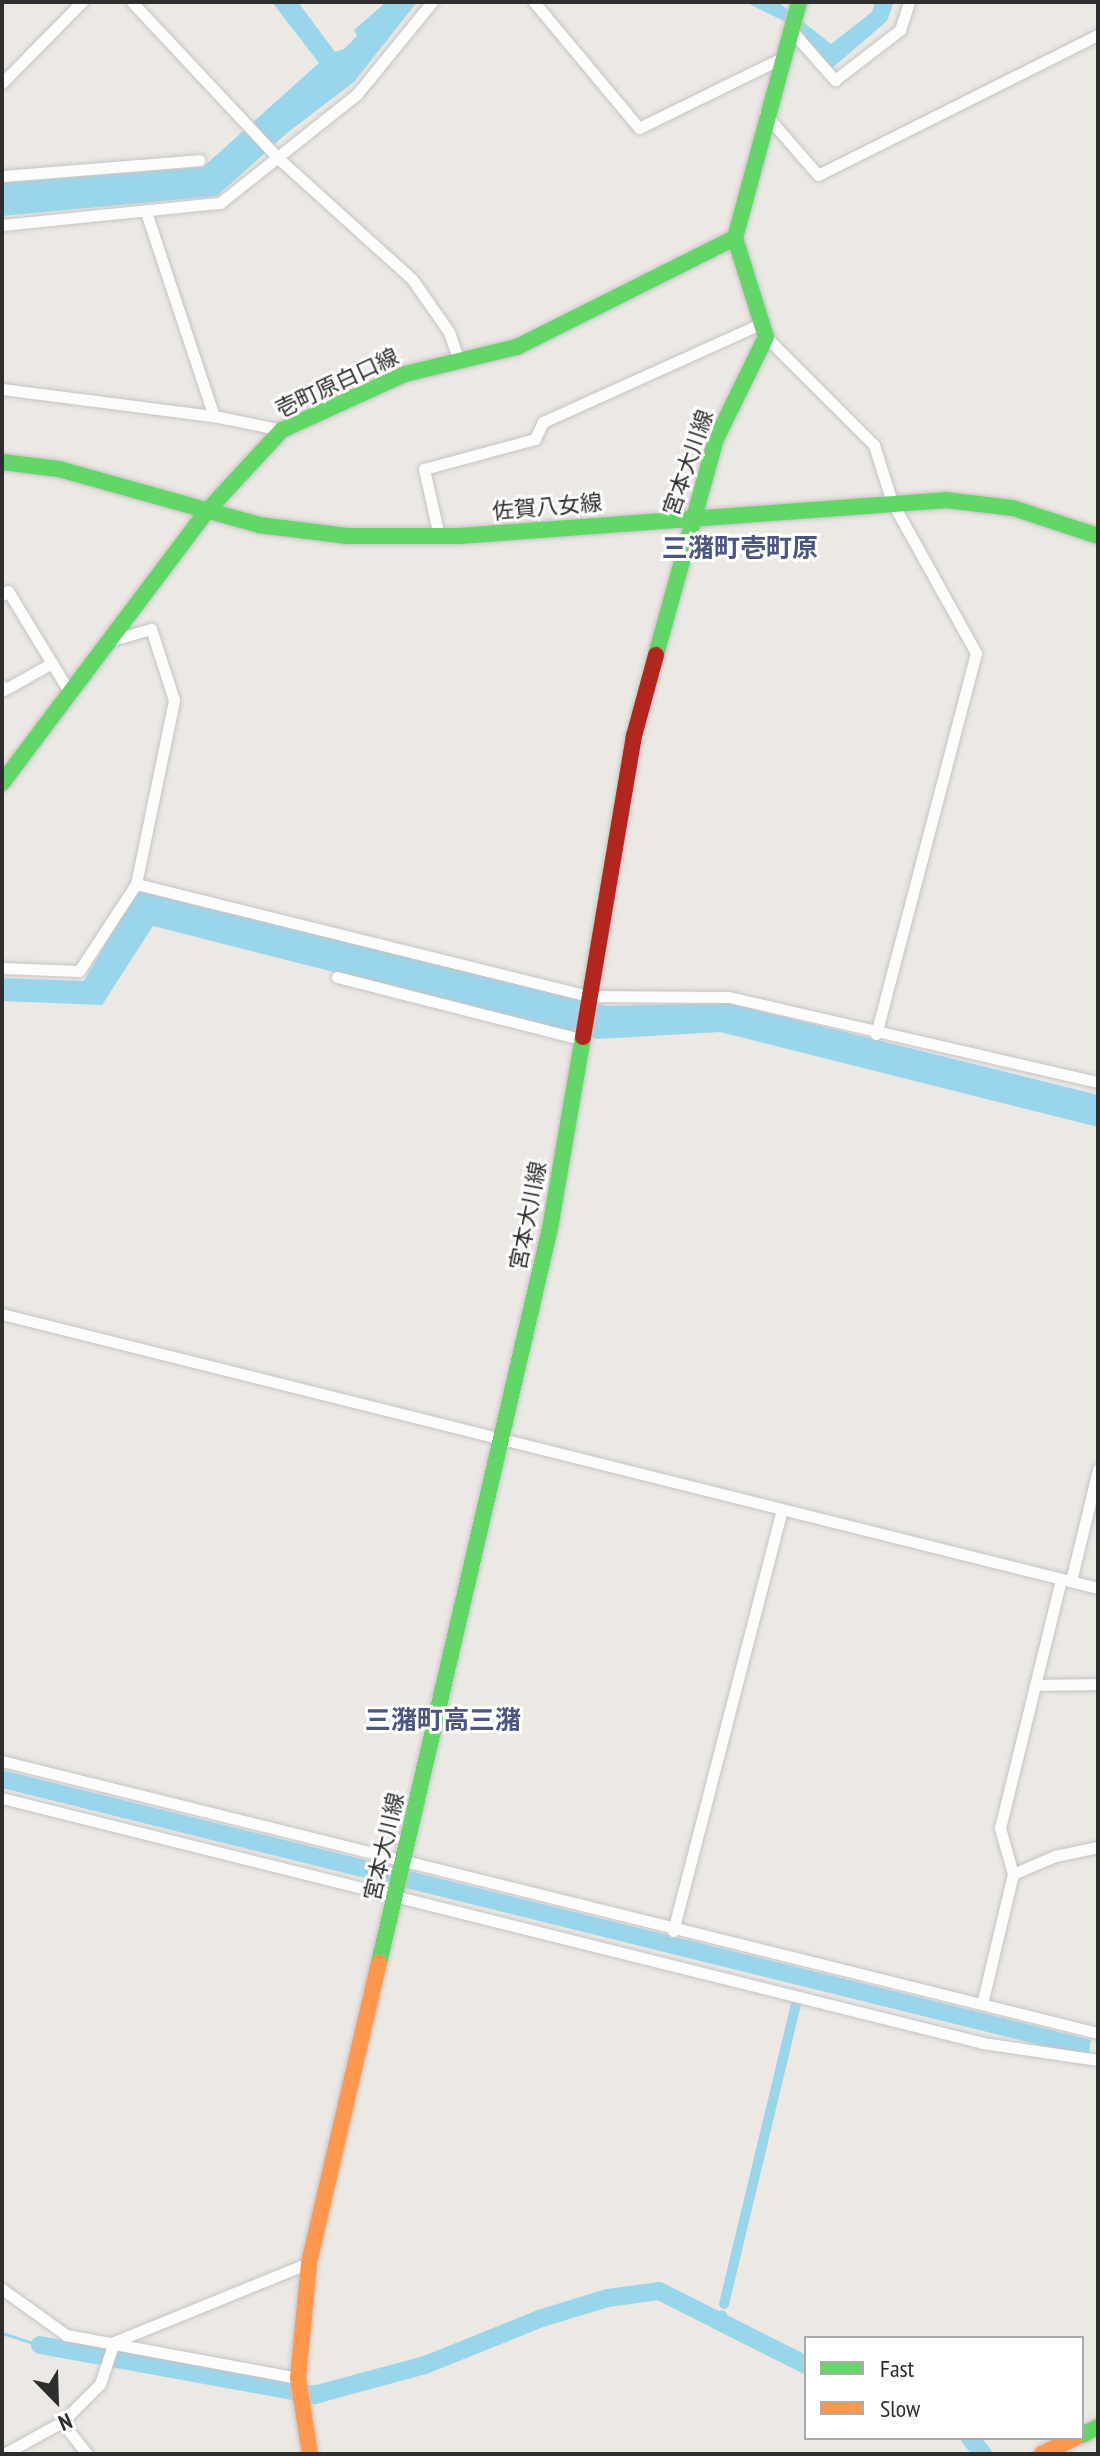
<!DOCTYPE html>
<meta charset="utf-8">
<style>
body{margin:0}
#map{position:relative;width:1100px;height:2456px;overflow:hidden;background:#ece8e4;font-family:"PT Sans Narrow","Noto Sans JP",sans-serif}
div>[style]{position:absolute}
.water>*{inset:0;background:#99d6ec}
.stream>*{height:3px;margin:-1.5px;padding:0 1.5px;transform-origin:1.5px;border-radius:1.5px;background:#99d6ec}
.canal>*{height:10px;margin:-5px;padding:0 5px;transform-origin:5px;border-radius:5px;background:#99d6ec}
.river>*{height:18px;margin:-9px;padding:0 9px;transform-origin:9px;border-radius:9px;background:#99d6ec}
.roads{filter:drop-shadow(0 0 2px #c5c4c5) drop-shadow(0 0 2px #c5c4c5)}
.street>*{height:11px;margin:-5.5px;padding:0 5.5px;transform-origin:5.5px;border-radius:5.5px;background:#fcfcfb}
.fast>*{height:16px;margin:-8px;padding:0 8px;transform-origin:8px;border-radius:8px;background:#63d668}
.slow>*{height:16px;margin:-8px;padding:0 8px;transform-origin:8px;border-radius:8px;background:#ff974d}
.jam>*{height:16px;margin:-8px;padding:0 8px;transform-origin:8px;border-radius:8px;background:#b3261e}
span{translate:-50% -50%;white-space:nowrap;text-align:center;line-height:1.15;-webkit-text-stroke:6px #fff;paint-order:stroke}
.street-label{font-size:22px;color:#2e2e2e}
.quarter-label{font-size:26px;color:#4d5680;font-weight:700}
.frame{position:absolute;inset:0;border:4px solid #2e2e2e;pointer-events:none}
.legend{position:absolute;left:804px;top:2336px;width:280px;height:104px;box-sizing:border-box;background:#fff;border:2px solid #ababab;margin:0;padding:10px 14px;list-style:none;font-size:24px;color:#2e2e2e}
.legend li{display:flex;align-items:center;gap:16px;height:40px}
.legend b{width:40px;border:2px solid #ababab}
.north{position:absolute;left:16px;top:2360px;width:80px;height:80px;-webkit-text-stroke:6px #fff;paint-order:stroke;rotate:157deg;font-size:22px;font-weight:700;line-height:32px;text-align:center;color:#2e2e2e}
.north::after{content:'';display:block;margin:auto;width:28px;height:36px;background:#2e2e2e;clip-path:polygon(50% 0,100% 100%,50% 72%,0 100%)}
</style>
<div id="map">
<div class="water">
<div style="clip-path:polygon(272px 2px,298px 2px,335px 52px,344px 49px,357px 36px,354px 30px,386px 2px,417px 2px,354px 82px,287px 133px,217px 196px,2px 216px,2px 183px,203px 167px,319px 63px)"></div>
<div style="clip-path:polygon(745px 2px,778px 2px,831px 44px,872px 12px,875px 2px,894px 2px,887px 21px,831px 69px,798px 28px)"></div>
<div style="clip-path:polygon(137px 890px,606px 1006px,728px 1003px,1098px 1095px,1098px 1127px,720px 1032px,598px 1039px,153px 926px,102px 1005px,2px 1001px,2px 978px,84px 981px)"></div>
<div style="clip-path:polygon(2px 1770px,1075px 2036px,1091px 2040px,1089px 2053px,1064px 2051px,2px 1788px)"></div>
</div>
<div class="stream">
<div style="left:2px;top:2333px;width:40px;rotate:18deg"></div>
</div>
<div class="canal">
<div style="left:724px;top:2304px;width:312px;rotate:-76.5deg"></div>
<div style="left:720px;top:2322px;width:7px;rotate:-74deg"></div>
</div>
<div class="river">
<div style="left:40px;top:2345px;width:279px;rotate:10.3deg"></div>
<div style="left:314px;top:2395px;width:115px;rotate:-15.1deg"></div>
<div style="left:425px;top:2365px;width:126px;rotate:-21.9deg"></div>
<div style="left:542px;top:2318px;width:69px;rotate:-16.9deg"></div>
<div style="left:608px;top:2298px;width:51px;rotate:-7.8deg"></div>
<div style="left:659px;top:2291px;width:165px;rotate:26.7deg"></div>
<div style="left:970px;top:2438px;width:21px;rotate:51deg"></div>
</div>
<div class="roads">
<div class="street">
<div style="left:132px;top:2px;width:214px;rotate:46.9deg"></div>
<div style="left:278px;top:158px;width:181px;rotate:42.1deg"></div>
<div style="left:412px;top:279px;width:65px;rotate:55.1deg"></div>
<div style="left:449px;top:332px;width:28px;rotate:71deg"></div>
<div style="left:534px;top:2px;width:164px;rotate:50.2deg"></div>
<div style="left:639px;top:128px;width:159px;rotate:-26.1deg"></div>
<div style="left:791px;top:30px;width:67px;rotate:48.7deg"></div>
<div style="left:835px;top:80px;width:82px;rotate:-37.6deg"></div>
<div style="left:900px;top:30px;width:29px;rotate:-72deg"></div>
<div style="left:2px;top:83px;width:114px;rotate:-45.4deg"></div>
<div style="left:765px;top:114px;width:81px;rotate:49deg"></div>
<div style="left:818px;top:175px;width:313px;rotate:-26.6deg"></div>
<div style="left:2px;top:176px;width:198px;rotate:-4.6deg"></div>
<div style="left:146px;top:212px;width:215px;rotate:71.6deg"></div>
<div style="left:2px;top:225px;width:219px;rotate:-5.8deg"></div>
<div style="left:220px;top:203px;width:175px;rotate:-38.5deg"></div>
<div style="left:357px;top:94px;width:119px;rotate:-50.8deg"></div>
<div style="left:766px;top:337px;width:153px;rotate:45deg"></div>
<div style="left:874px;top:445px;width:60px;rotate:72.5deg"></div>
<div style="left:892px;top:502px;width:173px;rotate:60.9deg"></div>
<div style="left:976px;top:653px;width:394px;rotate:104.7deg"></div>
<div style="left:2px;top:389px;width:214px;rotate:7.3deg"></div>
<div style="left:214px;top:416px;width:69px;rotate:11.6deg"></div>
<div style="left:439px;top:536px;width:69px;rotate:-102.6deg"></div>
<div style="left:424px;top:469px;width:115px;rotate:-15.1deg"></div>
<div style="left:535px;top:439px;width:19px;rotate:-65deg"></div>
<div style="left:543px;top:422px;width:240px;rotate:-24.3deg"></div>
<div style="left:2px;top:595px;width:7px;rotate:-34deg"></div>
<div style="left:8px;top:591px;width:119px;rotate:58.7deg"></div>
<div style="left:2px;top:686px;width:4px;rotate:63deg"></div>
<div style="left:4px;top:690px;width:55px;rotate:-29.4deg"></div>
<div style="left:136px;top:884px;width:467px;rotate:13.9deg"></div>
<div style="left:589px;top:996px;width:140px;rotate:0.4deg"></div>
<div style="left:729px;top:997px;width:379px;rotate:13deg"></div>
<div style="left:2px;top:968px;width:77px;rotate:2.2deg"></div>
<div style="left:79px;top:971px;width:104px;rotate:-56.8deg"></div>
<div style="left:136px;top:884px;width:188px;rotate:-78.3deg"></div>
<div style="left:174px;top:700px;width:75px;rotate:-107.9deg"></div>
<div style="left:151px;top:629px;width:44px;rotate:164.1deg"></div>
<div style="left:337px;top:977px;width:252px;rotate:14.3deg"></div>
<div style="left:2px;top:1314px;width:1130px;rotate:14.04deg"></div>
<div style="left:1071px;top:1581px;width:115px;rotate:-76.4deg"></div>
<div style="left:1035px;top:1685px;width:63px;rotate:-0.9deg"></div>
<div style="left:2px;top:1761px;width:1129px;rotate:13.94deg"></div>
<div style="left:2px;top:1798px;width:1011px;rotate:14.02deg"></div>
<div style="left:983px;top:2043px;width:116px;rotate:8.4deg"></div>
<div style="left:1013px;top:1874px;width:46px;rotate:-23.2deg"></div>
<div style="left:1055px;top:1856px;width:44px;rotate:-11.8deg"></div>
<div style="left:673px;top:1931px;width:433px;rotate:-75.5deg"></div>
<div style="left:982px;top:2004px;width:134px;rotate:-76.6deg"></div>
<div style="left:1013px;top:1874px;width:48px;rotate:-105.8deg"></div>
<div style="left:1000px;top:1828px;width:256px;rotate:-76.2deg"></div>
<div style="left:2px;top:2289px;width:79px;rotate:35.7deg"></div>
<div style="left:66px;top:2335px;width:236px;rotate:10.5deg"></div>
<div style="left:62px;top:2422px;width:41px;rotate:52deg"></div>
<div style="left:4px;top:2454px;width:66px;rotate:-28.9deg"></div>
<div style="left:62px;top:2422px;width:54px;rotate:-45deg"></div>
<div style="left:100px;top:2384px;width:44px;rotate:-71.6deg"></div>
<div style="left:114px;top:2342px;width:210px;rotate:-22.1deg"></div>
</div>
<div class="fast">
<div style="left:2px;top:462px;width:57px;rotate:7deg"></div>
<div style="left:59px;top:469px;width:208px;rotate:15.6deg"></div>
<div style="left:259px;top:525px;width:89px;rotate:7.1deg"></div>
<div style="left:347px;top:536px;width:112px"></div>
<div style="left:459px;top:536px;width:487px;rotate:-4.2deg"></div>
<div style="left:945px;top:500px;width:68px;rotate:6.7deg"></div>
<div style="left:1013px;top:508px;width:89px;rotate:18.2deg"></div>
<div style="left:656px;top:655px;width:224px;rotate:-74.5deg"></div>
<div style="left:716px;top:439px;width:114px;rotate:-63.9deg"></div>
<div style="left:766px;top:337px;width:104px;rotate:-107.4deg"></div>
<div style="left:735px;top:238px;width:245px;rotate:-74.8deg"></div>
<div style="left:2px;top:783px;width:341px;rotate:-53deg"></div>
<div style="left:207px;top:511px;width:110px;rotate:-47.2deg"></div>
<div style="left:282px;top:430px;width:135px;rotate:-24.5deg"></div>
<div style="left:405px;top:374px;width:115px;rotate:-13.6deg"></div>
<div style="left:517px;top:347px;width:244px;rotate:-26.6deg"></div>
<div style="left:379px;top:1963px;width:755px;rotate:-76.9deg"></div>
<div style="left:550px;top:1228px;width:194px;rotate:-80.2deg"></div>
<div style="left:1082px;top:2435px;width:18px;rotate:-27deg"></div>
</div>
<div class="slow">
<div style="left:310px;top:2454px;width:77px;rotate:-99deg"></div>
<div style="left:298px;top:2378px;width:116px;rotate:-84.5deg"></div>
<div style="left:309px;top:2263px;width:308px;rotate:-76.9deg"></div>
<div style="left:1042px;top:2454px;width:37px;rotate:-26deg"></div>
</div>
<div class="jam">
<div style="left:583px;top:1037px;width:305px;rotate:-80.4deg"></div>
<div style="left:634px;top:736px;width:84px;rotate:-74.8deg"></div>
</div>
</div>
<div class="street-label">
<span style="left:337px;top:383px;rotate:-25deg">壱町原白口線</span>
<span style="left:688px;top:463px;rotate:-71deg">宮本大川線</span>
<span style="left:547px;top:507px;rotate:-5deg">佐賀八女線</span>
<span style="left:528px;top:1216px;rotate:-79deg">宮本大川線</span>
<span style="left:384px;top:1847px;rotate:-77deg">宮本大川線</span>
</div>
<div class="quarter-label">
<span style="left:740px;top:548px">三潴町壱町原</span>
<span style="left:443px;top:1720px">三潴町高三潴</span>
</div>
<div class="frame"></div>
<ul class="legend">
<li><b style="height:10px;background:#63d668"></b>Fast</li>
<li><b style="height:10px;background:#ff974d"></b>Slow</li>
</ul>
<div class="north">N</div>
</div>
